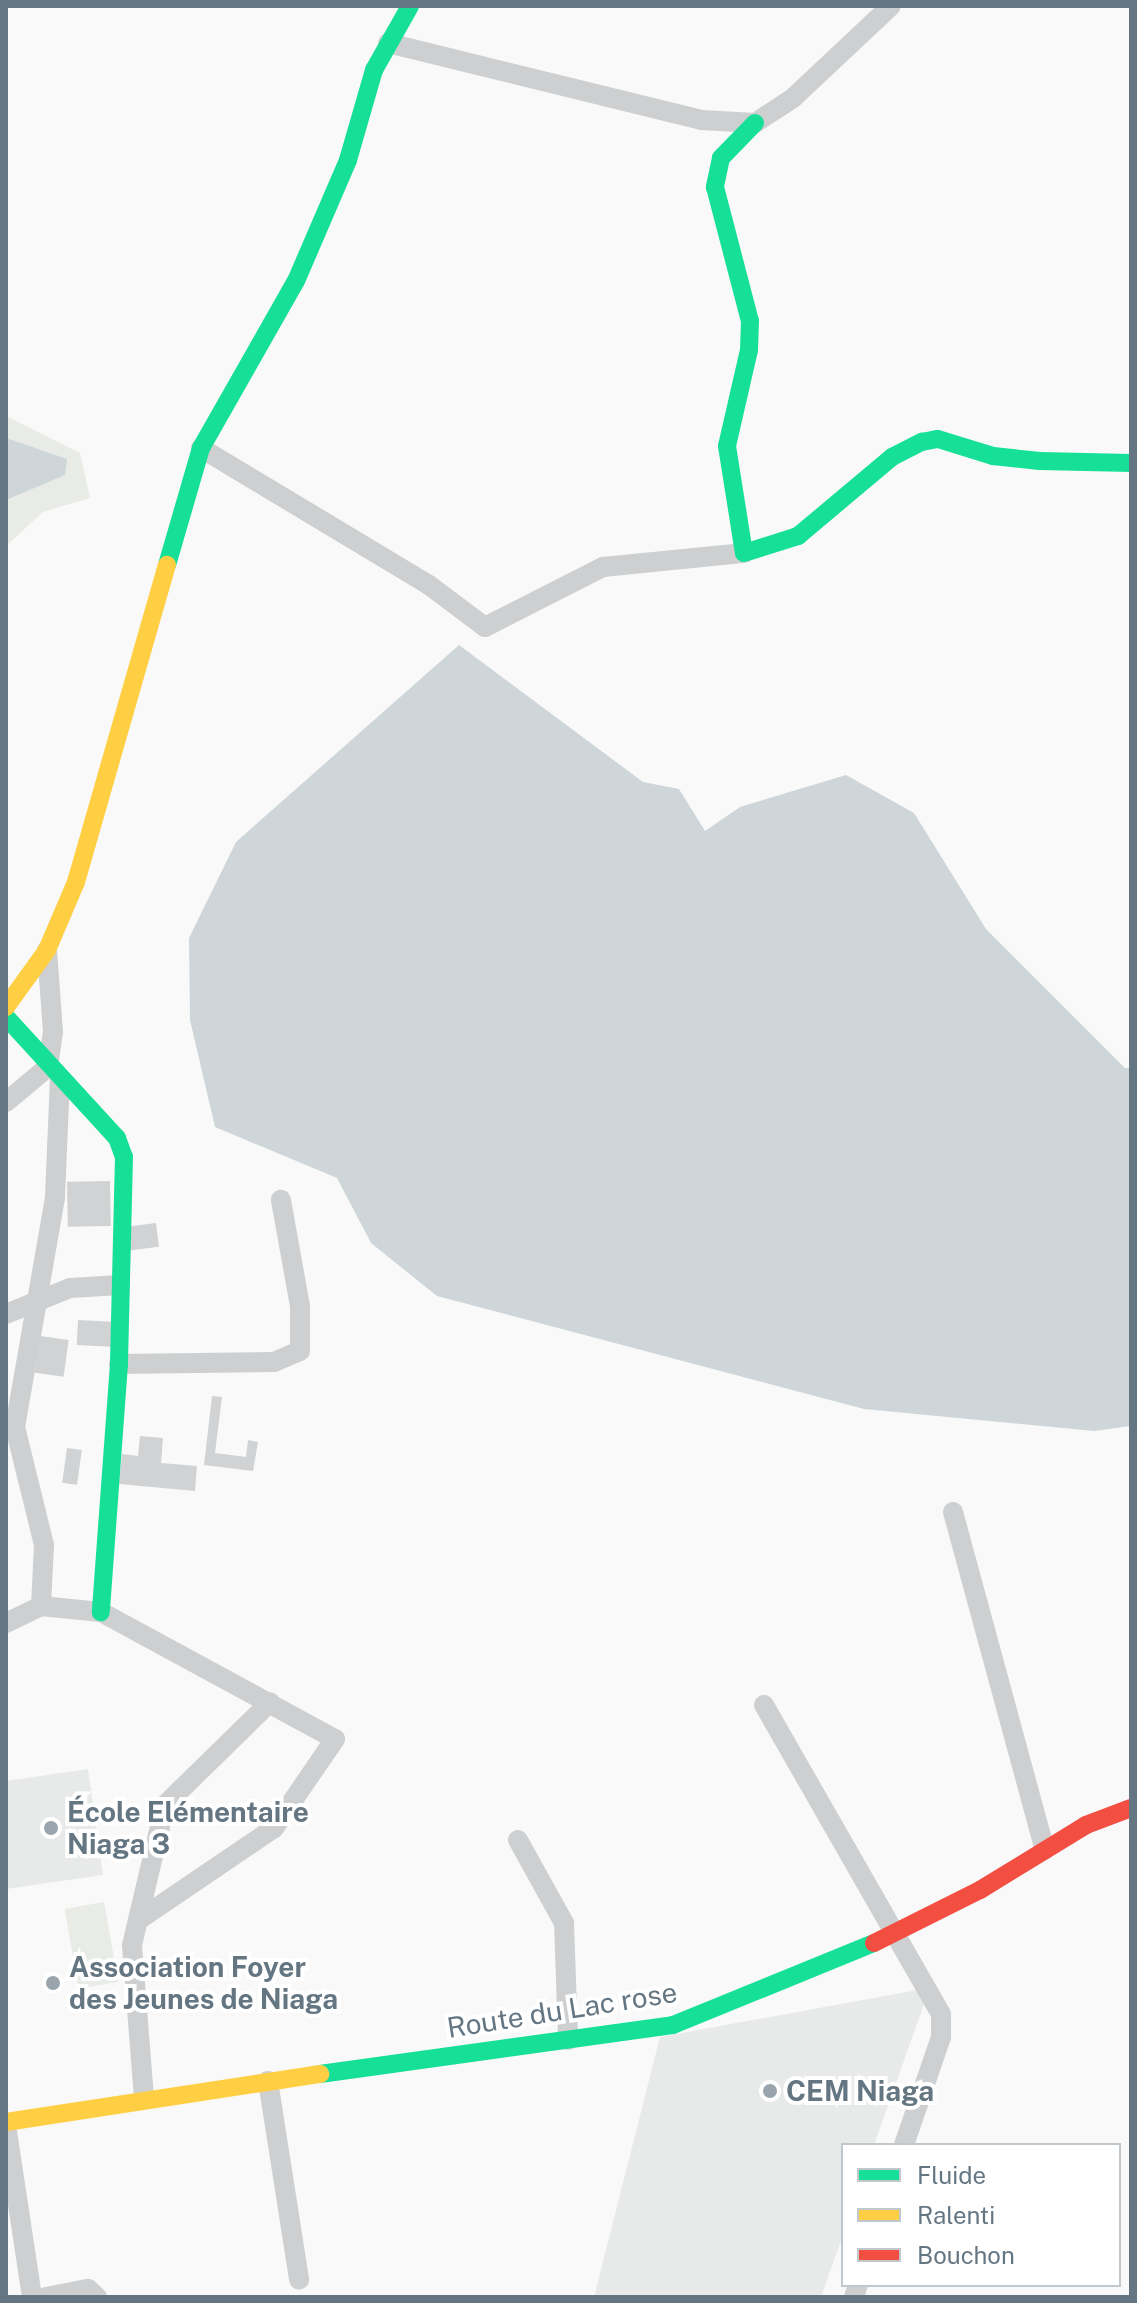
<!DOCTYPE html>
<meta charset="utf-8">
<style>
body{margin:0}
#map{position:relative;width:1137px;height:2303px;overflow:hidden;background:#f9f9f9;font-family:"Public Sans",sans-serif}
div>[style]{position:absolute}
.built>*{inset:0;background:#e8e9e9}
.green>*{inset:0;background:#e8ebe6;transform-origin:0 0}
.water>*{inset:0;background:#ced6d9}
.building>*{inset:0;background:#d0d2d3;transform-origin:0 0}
.street>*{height:20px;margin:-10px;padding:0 10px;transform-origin:10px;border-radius:10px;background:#cecfd0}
.fast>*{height:18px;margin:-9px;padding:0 9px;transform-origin:9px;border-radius:9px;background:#16e098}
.slow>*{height:18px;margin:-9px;padding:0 9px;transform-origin:9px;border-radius:9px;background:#ffcf43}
.jam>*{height:18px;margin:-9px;padding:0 9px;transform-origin:9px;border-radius:9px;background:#f24e42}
.dots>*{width:22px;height:22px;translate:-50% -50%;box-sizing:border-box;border:4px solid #fff;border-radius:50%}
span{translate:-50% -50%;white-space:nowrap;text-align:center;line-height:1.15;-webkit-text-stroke:8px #fff;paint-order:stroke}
.poi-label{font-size:28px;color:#657683;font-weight:700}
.left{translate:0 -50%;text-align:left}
.street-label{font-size:28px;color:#657683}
.frame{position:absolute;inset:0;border:8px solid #657683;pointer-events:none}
.legend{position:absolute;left:841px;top:2143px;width:280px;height:144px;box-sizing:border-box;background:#fff;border:2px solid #c1c8cd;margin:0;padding:10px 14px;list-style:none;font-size:24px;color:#657683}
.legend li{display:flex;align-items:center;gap:16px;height:40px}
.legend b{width:40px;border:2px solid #c1c8cd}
</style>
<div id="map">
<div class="built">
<div style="clip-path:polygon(88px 1769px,103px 1875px,6px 1889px,6px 1781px)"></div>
<div style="clip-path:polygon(923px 1989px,925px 2001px,874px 2145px,843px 2145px,843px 2235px,821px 2297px,594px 2297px,660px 2037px)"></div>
</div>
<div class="green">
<div style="clip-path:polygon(6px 416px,80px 453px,90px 498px,43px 512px,6px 546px)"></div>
<div style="left:104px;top:1902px;width:81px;height:40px;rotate:80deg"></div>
</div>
<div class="water">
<div style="clip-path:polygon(6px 438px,67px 459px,65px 475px,6px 500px)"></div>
<div style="clip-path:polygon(459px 645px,643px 782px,679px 789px,705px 831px,740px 807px,846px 775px,914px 813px,986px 929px,1125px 1068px,1131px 1068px,1131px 1426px,1094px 1431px,864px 1409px,437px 1296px,371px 1243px,337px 1178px,215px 1127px,190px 1020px,189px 938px,236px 842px)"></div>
</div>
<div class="building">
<div style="left:110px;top:1181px;width:45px;height:43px;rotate:89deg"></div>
<div style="left:156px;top:1223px;width:24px;height:32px;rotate:83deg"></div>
<div style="left:78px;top:1320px;width:35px;height:25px;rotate:3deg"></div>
<div style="left:40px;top:1336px;width:29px;height:37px;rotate:8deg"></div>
<div style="clip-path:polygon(212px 1396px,222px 1397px,215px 1453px,246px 1457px,248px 1440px,258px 1442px,253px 1471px,204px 1465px)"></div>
<div style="clip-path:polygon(140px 1436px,163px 1438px,161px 1463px,197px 1466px,195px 1491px,119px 1484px,122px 1454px,138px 1456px)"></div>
<div style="left:67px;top:1448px;width:15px;height:35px;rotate:8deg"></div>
</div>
<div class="street">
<div style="left:388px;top:43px;width:322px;rotate:13.8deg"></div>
<div style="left:701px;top:120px;width:54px;rotate:3.2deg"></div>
<div style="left:755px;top:123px;width:45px;rotate:-33.3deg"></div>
<div style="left:793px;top:98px;width:134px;rotate:-43.2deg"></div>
<div style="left:201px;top:448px;width:266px;rotate:31deg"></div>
<div style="left:429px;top:585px;width:70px;rotate:36.9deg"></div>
<div style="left:485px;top:627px;width:132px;rotate:-27deg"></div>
<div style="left:603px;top:567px;width:142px;rotate:-5.7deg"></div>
<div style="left:6px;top:1102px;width:55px;rotate:-39.8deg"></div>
<div style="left:48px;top:1067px;width:35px;rotate:-82deg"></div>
<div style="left:53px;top:1032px;width:82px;rotate:-94.2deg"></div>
<div style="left:6px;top:1314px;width:69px;rotate:-22.1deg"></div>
<div style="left:70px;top:1288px;width:50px;rotate:-3.4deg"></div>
<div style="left:119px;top:1364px;width:155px;rotate:-0.7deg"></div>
<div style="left:274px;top:1362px;width:28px;rotate:-23deg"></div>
<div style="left:300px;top:1351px;width:45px;rotate:-90deg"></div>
<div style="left:300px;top:1306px;width:108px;rotate:-100.2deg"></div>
<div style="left:953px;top:1512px;width:350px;rotate:74.8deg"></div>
<div style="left:41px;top:1606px;width:60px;rotate:5.7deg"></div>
<div style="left:101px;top:1612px;width:266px;rotate:28.5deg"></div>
<div style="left:335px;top:1739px;width:108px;rotate:124.4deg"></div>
<div style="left:274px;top:1828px;width:162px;rotate:145.8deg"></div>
<div style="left:6px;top:1623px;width:39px;rotate:-26deg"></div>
<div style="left:41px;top:1606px;width:61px;rotate:-87.2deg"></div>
<div style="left:44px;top:1545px;width:122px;rotate:-103.8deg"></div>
<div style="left:15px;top:1427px;width:233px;rotate:-80.1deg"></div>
<div style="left:55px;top:1197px;width:118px;rotate:-87.6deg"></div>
<div style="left:764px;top:1705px;width:356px;rotate:60.2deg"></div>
<div style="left:941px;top:2014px;width:23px;rotate:90deg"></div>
<div style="left:941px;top:2037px;width:114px;rotate:108.9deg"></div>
<div style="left:518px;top:1840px;width:95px;rotate:61deg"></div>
<div style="left:564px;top:1923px;width:117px;rotate:88deg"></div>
<div style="left:268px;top:2081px;width:201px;rotate:81.1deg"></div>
<div style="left:144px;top:2098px;width:153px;rotate:-94.5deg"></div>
<div style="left:132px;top:1945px;width:144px;rotate:-76.7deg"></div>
<div style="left:165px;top:1805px;width:147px;rotate:-44.4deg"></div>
<div style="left:6px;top:2125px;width:174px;rotate:81.4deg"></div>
<div style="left:46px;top:2297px;width:43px;rotate:-10.8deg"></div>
<div style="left:88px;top:2289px;width:12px;rotate:42deg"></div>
<div style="left:854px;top:2297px;width:13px;rotate:-72deg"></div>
</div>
<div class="fast">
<div style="left:755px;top:123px;width:49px;rotate:134.2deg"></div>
<div style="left:721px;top:158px;width:30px;rotate:102deg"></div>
<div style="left:715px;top:187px;width:138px;rotate:75.4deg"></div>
<div style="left:750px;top:321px;width:29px;rotate:92deg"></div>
<div style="left:749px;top:350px;width:98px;rotate:102.9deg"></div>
<div style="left:727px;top:446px;width:108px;rotate:81deg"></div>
<div style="left:744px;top:553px;width:57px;rotate:-17.5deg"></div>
<div style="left:798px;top:536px;width:123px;rotate:-40deg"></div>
<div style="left:892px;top:457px;width:34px;rotate:-27deg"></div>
<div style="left:922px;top:442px;width:16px;rotate:-11deg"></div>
<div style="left:938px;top:439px;width:58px;rotate:17.2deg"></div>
<div style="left:993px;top:456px;width:47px;rotate:6.1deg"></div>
<div style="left:1040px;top:461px;width:91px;rotate:1.3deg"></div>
<div style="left:167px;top:565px;width:122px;rotate:-73.8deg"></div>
<div style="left:201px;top:448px;width:192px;rotate:-60.4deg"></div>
<div style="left:296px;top:281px;width:132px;rotate:-66.7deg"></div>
<div style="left:348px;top:160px;width:94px;rotate:-73.9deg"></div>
<div style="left:374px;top:70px;width:73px;rotate:-60.6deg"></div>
<div style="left:6px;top:1017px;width:164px;rotate:47.5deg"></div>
<div style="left:117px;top:1138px;width:20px;rotate:70deg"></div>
<div style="left:124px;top:1157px;width:207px;rotate:91.4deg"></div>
<div style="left:119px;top:1364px;width:249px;rotate:94.2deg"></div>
<div style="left:320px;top:2074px;width:356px;rotate:-7.9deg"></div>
<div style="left:673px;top:2025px;width:217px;rotate:-22.2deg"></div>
</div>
<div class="slow">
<div style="left:6px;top:1007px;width:70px;rotate:-54.3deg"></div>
<div style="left:47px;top:950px;width:74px;rotate:-66.9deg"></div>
<div style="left:76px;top:882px;width:330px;rotate:-74deg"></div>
<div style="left:6px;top:2122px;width:318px;rotate:-8.7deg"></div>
</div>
<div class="jam">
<div style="left:874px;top:1943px;width:119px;rotate:-26.6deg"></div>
<div style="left:980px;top:1890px;width:124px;rotate:-31.5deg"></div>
<div style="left:1086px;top:1825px;width:48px;rotate:-20.7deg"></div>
</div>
<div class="dots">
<div style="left:51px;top:1828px;background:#99a4ac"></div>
<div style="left:53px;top:1983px;background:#99a4ac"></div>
<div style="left:770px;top:2091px;background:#99a4ac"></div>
</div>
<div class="poi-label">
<span class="left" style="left:67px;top:1828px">École Elémentaire<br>Niaga 3</span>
<span class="left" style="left:69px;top:1983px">Association Foyer<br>des Jeunes de Niaga</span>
<span class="left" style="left:786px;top:2091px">CEM Niaga</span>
</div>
<div class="street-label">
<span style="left:562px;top:2010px;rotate:-9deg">Route du Lac rose</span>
</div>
<div class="frame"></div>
<ul class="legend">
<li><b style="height:10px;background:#16e098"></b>Fluide</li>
<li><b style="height:10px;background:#ffcf43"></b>Ralenti</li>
<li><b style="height:10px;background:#f24e42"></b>Bouchon</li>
</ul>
</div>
